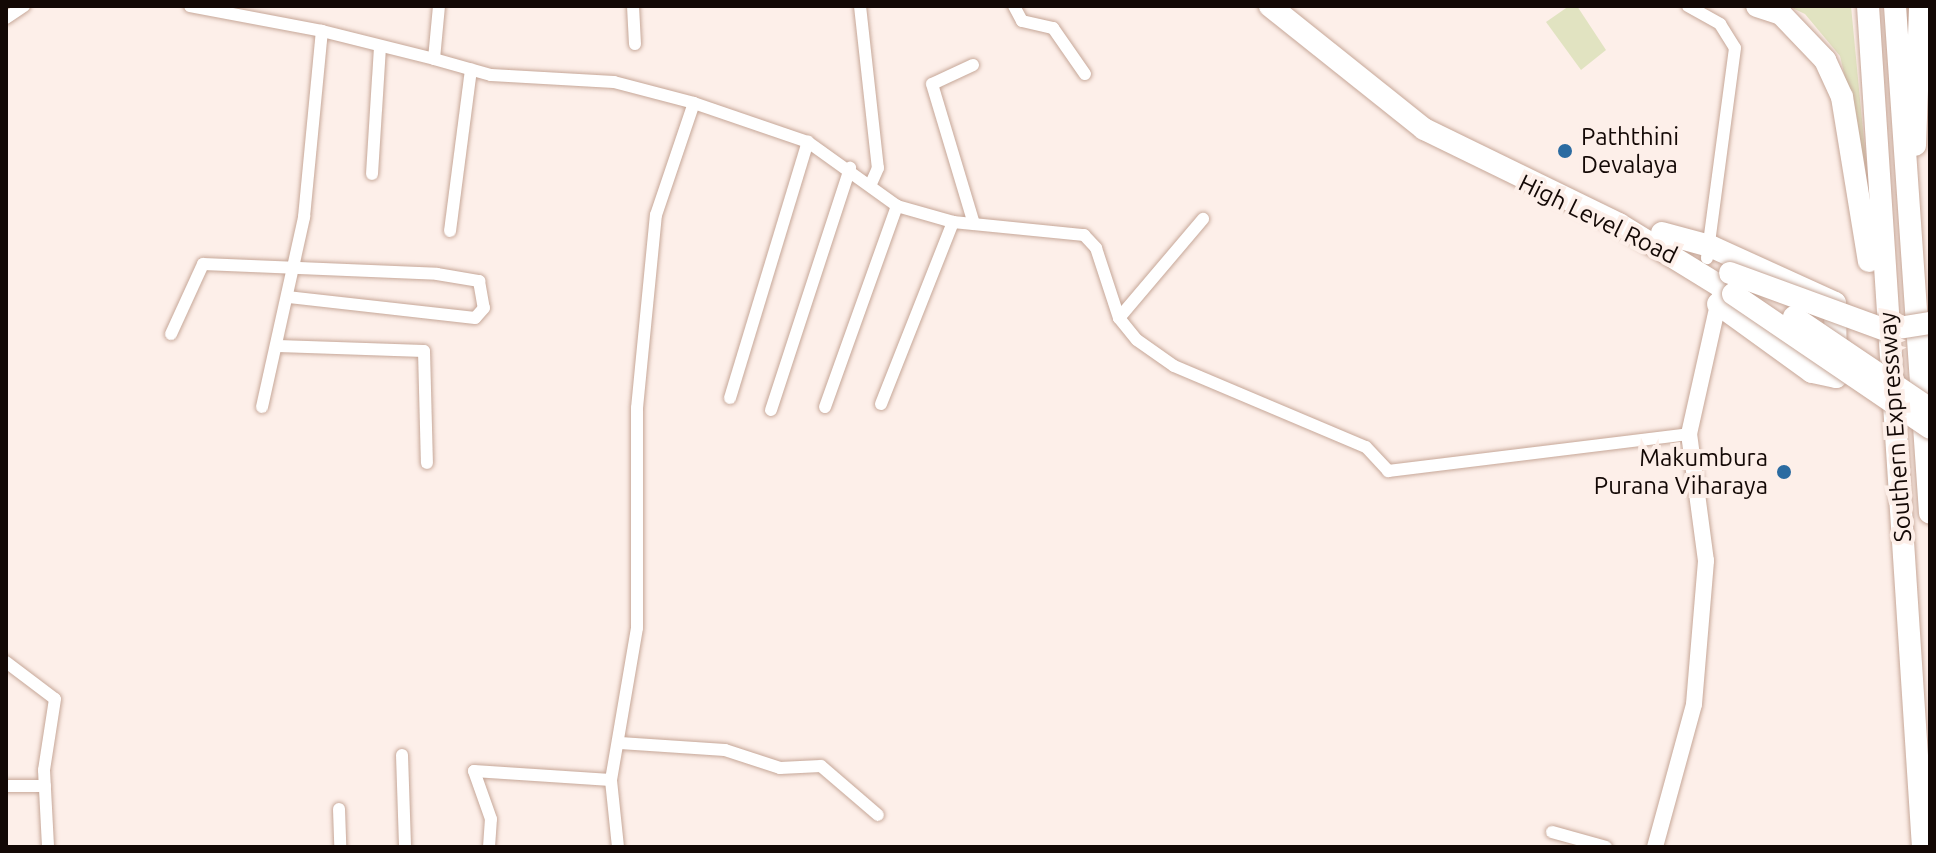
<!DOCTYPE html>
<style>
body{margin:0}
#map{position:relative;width:1936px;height:853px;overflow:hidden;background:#fdefe9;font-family:Ubuntu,sans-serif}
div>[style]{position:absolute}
.green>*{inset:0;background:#e1e3c1}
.roads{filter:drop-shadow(0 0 2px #c6a798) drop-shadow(0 0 2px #c6a798)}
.street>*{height:12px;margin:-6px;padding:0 6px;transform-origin:6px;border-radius:6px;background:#fff}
.secondary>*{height:16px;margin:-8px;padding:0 8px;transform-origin:8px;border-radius:8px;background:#fff}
.highway>*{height:22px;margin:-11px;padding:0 11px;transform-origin:11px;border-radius:11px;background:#fff}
.bridges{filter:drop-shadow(0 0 2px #c6a798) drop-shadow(0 0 2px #c6a798)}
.highway-bridge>*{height:22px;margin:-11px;padding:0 11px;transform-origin:11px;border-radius:11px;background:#fff}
.dots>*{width:22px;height:22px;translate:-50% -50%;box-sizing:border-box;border:4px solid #fdefe9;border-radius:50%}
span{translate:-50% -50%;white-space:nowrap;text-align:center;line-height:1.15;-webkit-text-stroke:8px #fdefe9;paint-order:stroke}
.poi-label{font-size:24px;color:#130805}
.left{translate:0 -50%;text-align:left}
.right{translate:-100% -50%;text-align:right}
.street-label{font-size:24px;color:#130805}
.frame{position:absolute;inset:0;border:8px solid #130805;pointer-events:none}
</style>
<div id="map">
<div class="green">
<div style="clip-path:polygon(1569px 6px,1577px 6px,1606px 50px,1581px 70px,1546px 22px)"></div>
<div style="clip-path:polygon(1788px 6px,1851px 6px,1867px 172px,1840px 56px,1805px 14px)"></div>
</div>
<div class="roads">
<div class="street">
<div style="left:190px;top:6px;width:134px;rotate:10.7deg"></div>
<div style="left:439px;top:6px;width:53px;rotate:95.4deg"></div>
<div style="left:434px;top:59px;width:59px;rotate:15.7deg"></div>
<div style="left:491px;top:75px;width:123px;rotate:3.3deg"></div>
<div style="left:614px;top:82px;width:83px;rotate:14.7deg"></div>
<div style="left:694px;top:103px;width:120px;rotate:18.9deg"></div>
<div style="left:808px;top:142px;width:110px;rotate:35.7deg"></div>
<div style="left:897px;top:206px;width:58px;rotate:15.9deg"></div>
<div style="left:953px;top:222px;width:132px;rotate:5.7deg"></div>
<div style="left:1084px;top:235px;width:18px;rotate:47deg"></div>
<div style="left:1096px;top:248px;width:74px;rotate:71.8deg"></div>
<div style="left:1119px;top:318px;width:28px;rotate:51deg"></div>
<div style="left:1137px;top:340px;width:45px;rotate:35.1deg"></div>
<div style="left:1174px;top:366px;width:208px;rotate:22.9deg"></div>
<div style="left:1366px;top:447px;width:33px;rotate:47deg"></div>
<div style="left:1388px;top:471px;width:303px;rotate:-7deg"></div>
<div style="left:633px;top:6px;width:38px;rotate:87deg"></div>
<div style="left:860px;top:6px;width:163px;rotate:83.7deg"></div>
<div style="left:878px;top:168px;width:17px;rotate:114deg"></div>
<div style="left:1014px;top:6px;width:17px;rotate:62deg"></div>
<div style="left:1022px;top:21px;width:32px;rotate:13deg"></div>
<div style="left:1053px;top:28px;width:56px;rotate:55.2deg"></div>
<div style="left:1688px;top:6px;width:37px;rotate:29deg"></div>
<div style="left:1720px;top:24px;width:28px;rotate:58deg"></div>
<div style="left:1735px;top:48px;width:212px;rotate:97.6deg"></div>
<div style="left:6px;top:18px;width:22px;rotate:-34deg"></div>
<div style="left:973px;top:65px;width:45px;rotate:155.1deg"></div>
<div style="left:932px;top:84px;width:146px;rotate:73.3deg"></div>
<div style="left:372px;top:174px;width:128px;rotate:-86.4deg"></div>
<div style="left:450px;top:231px;width:163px;rotate:-82.6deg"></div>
<div style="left:1119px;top:318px;width:130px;rotate:-49.7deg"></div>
<div style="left:171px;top:334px;width:77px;rotate:-65.4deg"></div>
<div style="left:203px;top:264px;width:234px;rotate:2.4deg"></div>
<div style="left:437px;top:274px;width:43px;rotate:9.5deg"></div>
<div style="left:479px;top:281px;width:27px;rotate:80deg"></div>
<div style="left:484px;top:308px;width:13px;rotate:132deg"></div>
<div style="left:475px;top:318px;width:187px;rotate:-173.6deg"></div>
<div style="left:278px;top:346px;width:146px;rotate:2deg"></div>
<div style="left:424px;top:351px;width:112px;rotate:88.5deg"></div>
<div style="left:730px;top:398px;width:268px;rotate:-73.1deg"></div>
<div style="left:881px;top:404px;width:196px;rotate:-68.4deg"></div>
<div style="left:262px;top:407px;width:195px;rotate:-77.5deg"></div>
<div style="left:304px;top:217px;width:187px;rotate:-84.5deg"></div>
<div style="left:322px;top:31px;width:115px;rotate:14deg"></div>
<div style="left:825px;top:407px;width:214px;rotate:-70.3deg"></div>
<div style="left:771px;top:410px;width:255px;rotate:-71.9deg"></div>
<div style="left:6px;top:662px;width:61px;rotate:37.1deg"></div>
<div style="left:55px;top:699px;width:72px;rotate:98.8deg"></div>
<div style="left:44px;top:770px;width:77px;rotate:87deg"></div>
<div style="left:620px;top:743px;width:105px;rotate:3.8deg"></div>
<div style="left:725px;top:750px;width:58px;rotate:18.1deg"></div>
<div style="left:780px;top:768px;width:41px;rotate:-2.8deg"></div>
<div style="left:821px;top:766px;width:75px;rotate:40.7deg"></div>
<div style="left:402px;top:755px;width:92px;rotate:88.1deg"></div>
<div style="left:6px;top:786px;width:39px"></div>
<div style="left:339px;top:809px;width:38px;rotate:88deg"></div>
<div style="left:1552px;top:832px;width:56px;rotate:15.5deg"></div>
<div style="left:489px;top:847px;width:28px;rotate:-86deg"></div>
<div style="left:491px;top:819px;width:51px;rotate:-109.5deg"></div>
<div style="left:474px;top:771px;width:137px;rotate:3.8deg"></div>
<div style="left:618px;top:847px;width:67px;rotate:-96deg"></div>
<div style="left:611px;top:780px;width:154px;rotate:-80.3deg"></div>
<div style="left:637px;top:628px;width:220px;rotate:-90deg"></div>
<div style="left:637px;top:408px;width:194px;rotate:-84.4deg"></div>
<div style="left:656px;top:215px;width:118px;rotate:-71.3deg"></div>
</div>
<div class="secondary">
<div style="left:1655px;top:847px;width:148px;rotate:-74.7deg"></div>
<div style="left:1694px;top:704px;width:144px;rotate:-85.2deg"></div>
<div style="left:1706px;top:561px;width:128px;rotate:-97.6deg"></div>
<div style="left:1689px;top:434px;width:142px;rotate:-77.4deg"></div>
</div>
<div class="highway">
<div style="left:1270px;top:6px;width:197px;rotate:38.6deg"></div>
<div style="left:1424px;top:129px;width:217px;rotate:26deg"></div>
<div style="left:1619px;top:224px;width:134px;rotate:31.6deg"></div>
<div style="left:1757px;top:6px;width:25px;rotate:18deg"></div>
<div style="left:1781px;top:14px;width:64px;rotate:46.3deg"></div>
<div style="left:1825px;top:60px;width:41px;rotate:65.3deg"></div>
<div style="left:1842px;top:97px;width:166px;rotate:80.7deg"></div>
<div style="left:1868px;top:6px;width:843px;rotate:86.26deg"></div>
<div style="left:1895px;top:6px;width:508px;rotate:86.05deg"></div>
<div style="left:1915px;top:145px;width:139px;rotate:-87.9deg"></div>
<div style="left:1662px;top:233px;width:50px;rotate:15.2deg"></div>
<div style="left:1710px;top:246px;width:137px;rotate:24.5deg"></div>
<div style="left:1835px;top:303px;width:74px;rotate:89.2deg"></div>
<div style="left:1836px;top:377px;width:25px;rotate:-168deg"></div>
<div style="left:1812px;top:372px;width:116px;rotate:-144.1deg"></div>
</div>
</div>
<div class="bridges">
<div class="highway-bridge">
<div style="left:1730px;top:273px;width:166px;rotate:20.1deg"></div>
<div style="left:1886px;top:330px;width:45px;rotate:-9deg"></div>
<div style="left:1733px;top:294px;width:238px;rotate:34.2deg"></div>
<div style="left:1794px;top:317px;width:164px;rotate:34.1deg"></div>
</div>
</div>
<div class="dots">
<div style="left:1565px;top:151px;background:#2b6ba1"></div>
<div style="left:1784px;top:472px;background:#2b6ba1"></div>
</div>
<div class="poi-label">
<span class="left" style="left:1581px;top:151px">Paththini<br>Devalaya</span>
<span class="right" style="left:1768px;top:472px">Makumbura<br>Purana Viharaya</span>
</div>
<div class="street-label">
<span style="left:1598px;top:219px;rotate:26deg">High Level Road</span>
<span style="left:1895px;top:427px;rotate:-94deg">Southern Expressway</span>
</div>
<div class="frame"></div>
</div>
